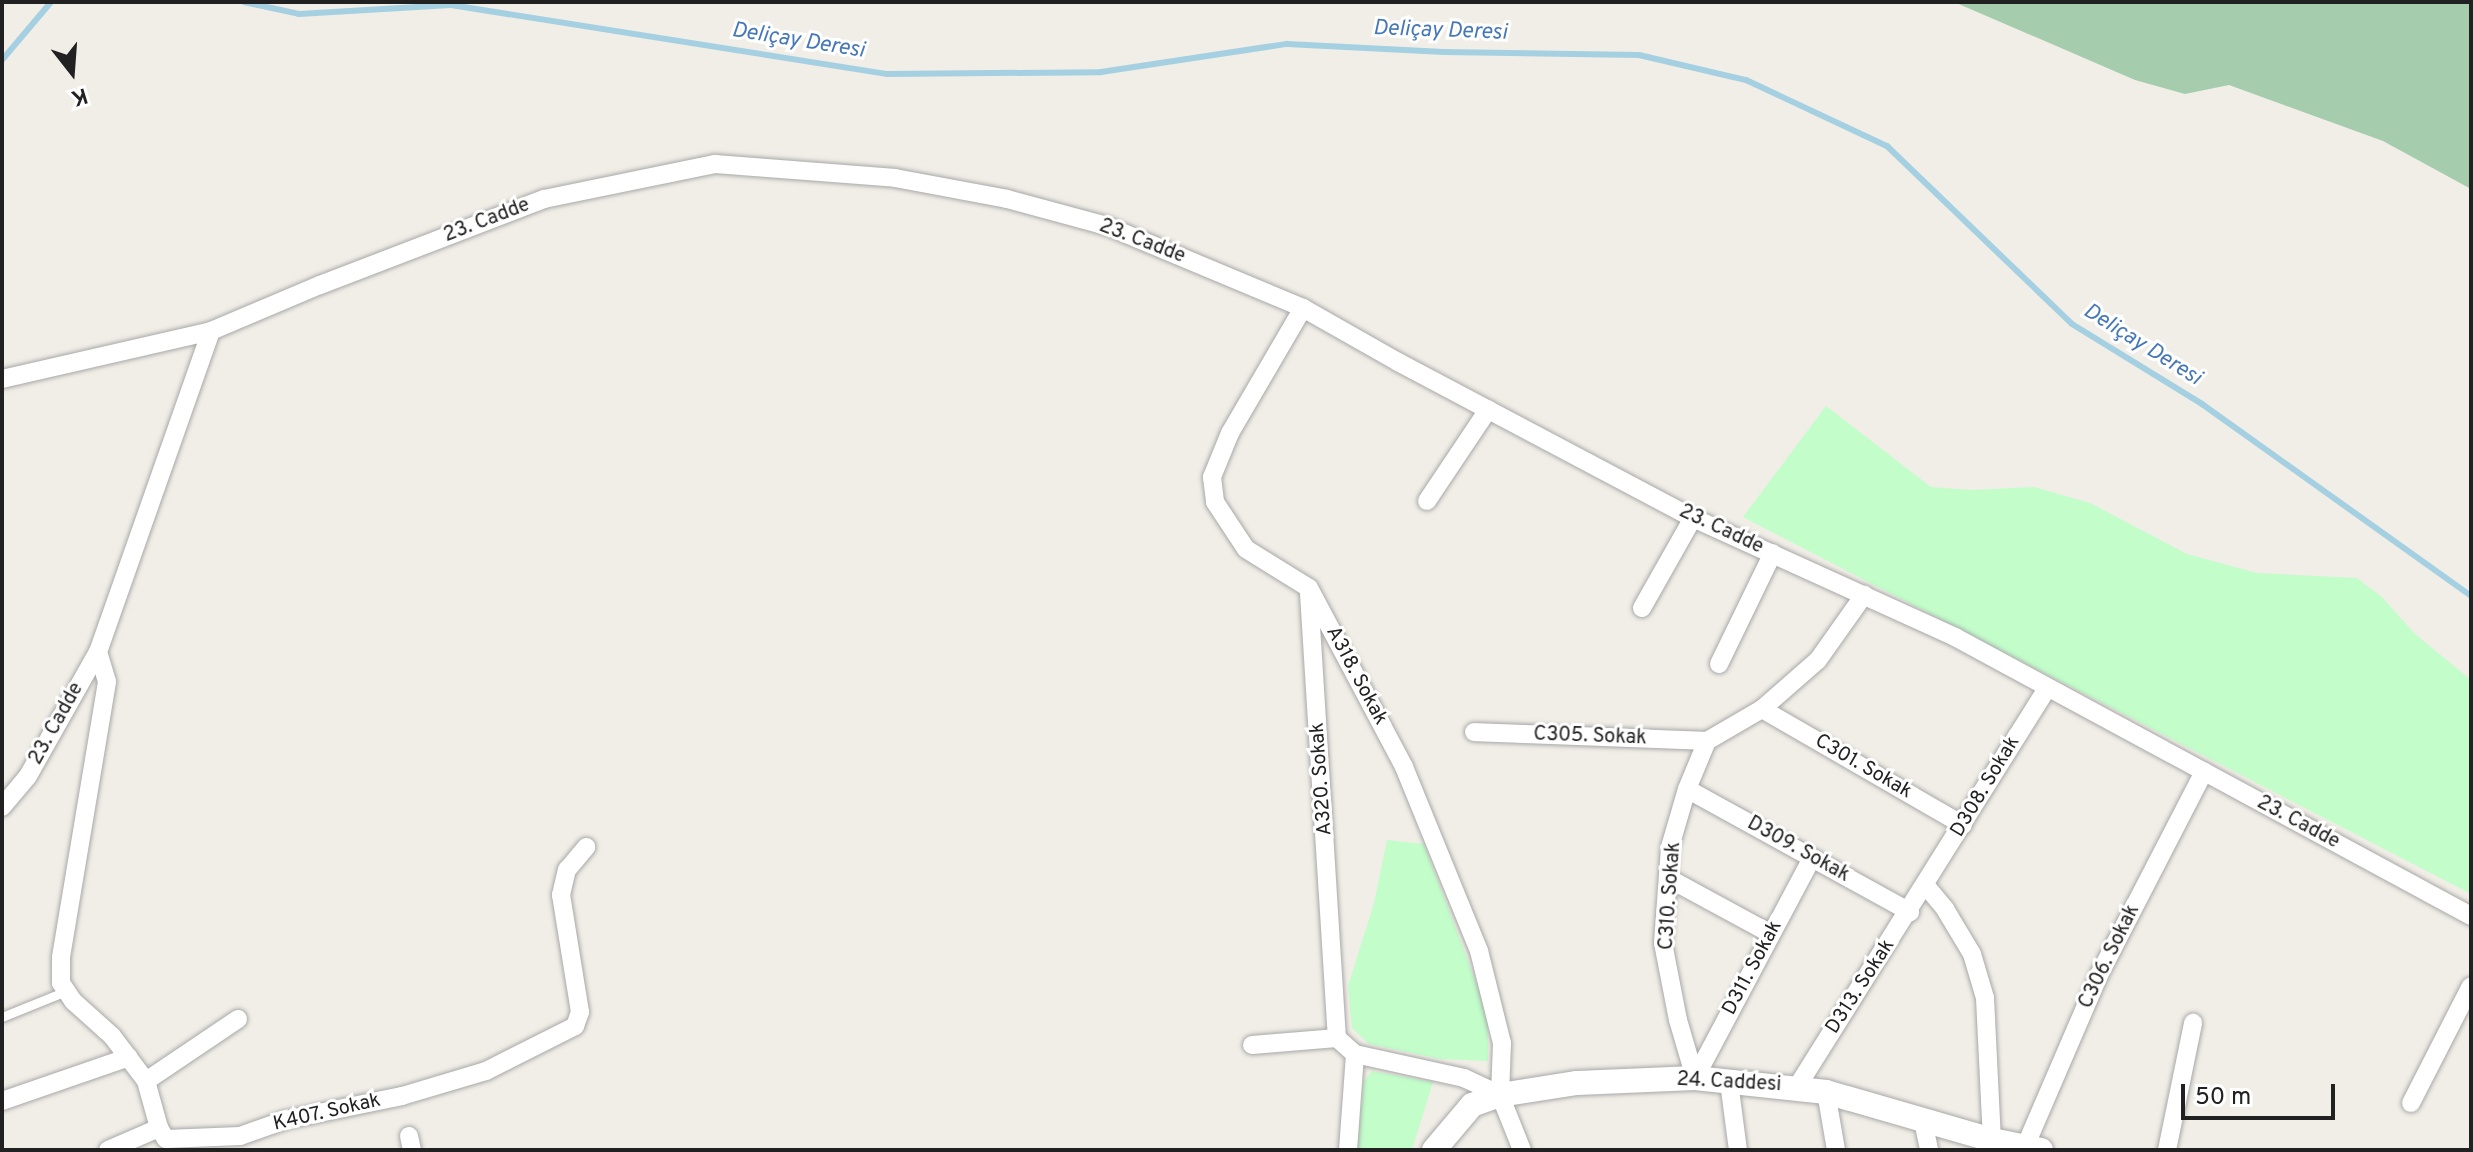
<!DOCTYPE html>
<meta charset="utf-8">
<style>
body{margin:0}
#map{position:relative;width:2473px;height:1152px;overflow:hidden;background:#f1eee7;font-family:Overpass,sans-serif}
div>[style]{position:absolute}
.cemetery>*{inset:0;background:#a6ccae}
.park>*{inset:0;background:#c2fdca}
.stream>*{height:6px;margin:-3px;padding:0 3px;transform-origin:3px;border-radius:3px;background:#a5d0e1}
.roads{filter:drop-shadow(0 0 2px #a8a8a8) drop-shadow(0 0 2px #a8a8a8)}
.service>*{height:9px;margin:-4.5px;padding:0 4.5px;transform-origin:4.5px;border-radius:4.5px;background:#fff}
.minor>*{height:18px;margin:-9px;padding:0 9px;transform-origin:9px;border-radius:9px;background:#fff}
.tertiary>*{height:24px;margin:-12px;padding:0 12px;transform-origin:12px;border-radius:12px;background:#fff}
span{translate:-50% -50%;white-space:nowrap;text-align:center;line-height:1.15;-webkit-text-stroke:6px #fff;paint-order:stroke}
.street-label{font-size:20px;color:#212121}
.water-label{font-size:22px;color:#4678b7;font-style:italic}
.frame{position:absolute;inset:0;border:4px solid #212121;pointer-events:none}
.north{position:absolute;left:32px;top:32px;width:80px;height:80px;-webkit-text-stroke:6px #fff;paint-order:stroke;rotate:163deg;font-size:22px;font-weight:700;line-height:32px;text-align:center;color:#212121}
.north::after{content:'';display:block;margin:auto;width:28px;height:36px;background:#212121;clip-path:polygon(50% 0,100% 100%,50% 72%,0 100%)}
.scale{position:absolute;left:2181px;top:1084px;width:154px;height:36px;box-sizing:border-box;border:4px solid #212121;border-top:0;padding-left:10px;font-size:24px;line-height:28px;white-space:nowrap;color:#212121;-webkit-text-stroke:6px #fff;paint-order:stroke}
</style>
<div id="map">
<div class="cemetery">
<div style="clip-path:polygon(1954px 2px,2471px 2px,2471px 189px,2383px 141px,2229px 85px,2185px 94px,2135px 80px)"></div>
</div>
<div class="park">
<div style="clip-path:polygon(1826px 406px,1931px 487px,1972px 490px,2034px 487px,2090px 503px,2187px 554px,2257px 573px,2357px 578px,2382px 597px,2414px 633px,2471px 680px,2471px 894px,1743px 517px)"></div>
<div style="clip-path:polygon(1387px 840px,1424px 844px,1488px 1014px,1488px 1061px,1440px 1059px,1369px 1044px,1352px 1028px,1348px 986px,1374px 903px)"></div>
<div style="clip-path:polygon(1372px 1071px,1433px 1082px,1412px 1150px,1356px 1150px,1364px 1081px)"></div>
</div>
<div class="stream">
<div style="left:244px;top:2px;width:56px;rotate:12.3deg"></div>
<div style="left:299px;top:14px;width:152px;rotate:-3.4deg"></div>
<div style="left:451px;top:5px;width:442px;rotate:9deg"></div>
<div style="left:888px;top:74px;width:213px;rotate:-0.5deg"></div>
<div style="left:1101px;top:72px;width:188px;rotate:-8.6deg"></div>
<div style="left:1287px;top:44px;width:157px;rotate:2.9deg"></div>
<div style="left:1444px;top:52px;width:195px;rotate:0.9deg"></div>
<div style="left:1639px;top:55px;width:110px;rotate:13.2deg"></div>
<div style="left:1746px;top:80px;width:156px;rotate:25.1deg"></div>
<div style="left:1887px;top:146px;width:257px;rotate:43.9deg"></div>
<div style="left:2072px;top:324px;width:153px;rotate:31.6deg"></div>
<div style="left:2202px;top:404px;width:330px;rotate:35.5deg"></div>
<div style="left:2px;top:60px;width:76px;rotate:-49.8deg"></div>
</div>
<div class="roads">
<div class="service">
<div style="left:2px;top:1017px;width:69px;rotate:-22.1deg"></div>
</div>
<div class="minor">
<div style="left:1303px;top:308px;width:145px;rotate:120.3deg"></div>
<div style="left:1230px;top:433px;width:48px;rotate:112.2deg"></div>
<div style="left:1212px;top:477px;width:25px;rotate:83deg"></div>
<div style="left:1215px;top:502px;width:56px;rotate:56.6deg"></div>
<div style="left:1246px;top:549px;width:74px;rotate:31.8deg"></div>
<div style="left:1309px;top:588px;width:203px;rotate:62deg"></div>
<div style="left:1404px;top:767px;width:199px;rotate:67.8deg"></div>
<div style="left:1479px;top:951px;width:95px;rotate:76deg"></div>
<div style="left:1502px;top:1043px;width:52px;rotate:92.2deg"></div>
<div style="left:1500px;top:1095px;width:59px;rotate:68.2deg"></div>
<div style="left:2px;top:379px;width:214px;rotate:-12.9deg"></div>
<div style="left:1427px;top:501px;width:110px;rotate:-56.2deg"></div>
<div style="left:1309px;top:594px;width:445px;rotate:86.4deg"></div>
<div style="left:1642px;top:608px;width:103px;rotate:-60.5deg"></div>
<div style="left:98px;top:652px;width:31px;rotate:73deg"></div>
<div style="left:107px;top:682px;width:280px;rotate:99.5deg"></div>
<div style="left:61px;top:958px;width:25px;rotate:90deg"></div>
<div style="left:61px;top:983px;width:22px;rotate:56deg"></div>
<div style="left:73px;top:1001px;width:52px;rotate:41.9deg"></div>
<div style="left:112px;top:1036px;width:56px;rotate:52.9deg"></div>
<div style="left:146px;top:1081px;width:49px;rotate:74.5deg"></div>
<div style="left:159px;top:1128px;width:13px;rotate:58deg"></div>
<div style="left:166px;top:1139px;width:74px;rotate:-2.3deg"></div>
<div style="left:240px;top:1136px;width:48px;rotate:-19.6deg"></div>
<div style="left:285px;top:1120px;width:119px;rotate:-11.6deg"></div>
<div style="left:402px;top:1096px;width:88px;rotate:-16.6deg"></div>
<div style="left:486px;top:1071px;width:100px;rotate:-26.8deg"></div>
<div style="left:575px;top:1026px;width:15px;rotate:-70deg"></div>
<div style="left:580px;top:1012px;width:119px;rotate:-99.2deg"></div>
<div style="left:561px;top:895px;width:26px;rotate:-77deg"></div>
<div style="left:567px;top:870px;width:30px;rotate:-50deg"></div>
<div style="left:1719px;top:664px;width:123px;rotate:-64.1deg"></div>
<div style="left:1762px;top:709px;width:232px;rotate:30deg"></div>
<div style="left:1474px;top:732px;width:233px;rotate:2.2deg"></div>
<div style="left:1687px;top:789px;width:255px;rotate:28.9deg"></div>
<div style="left:2px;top:807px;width:40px;rotate:-50deg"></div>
<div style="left:28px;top:776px;width:142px;rotate:-60.6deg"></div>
<div style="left:98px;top:652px;width:340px;rotate:-70.6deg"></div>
<div style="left:211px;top:331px;width:118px;rotate:-22.9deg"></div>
<div style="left:320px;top:285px;width:240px;rotate:-21deg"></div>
<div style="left:544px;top:199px;width:175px;rotate:-11.6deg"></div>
<div style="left:715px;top:164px;width:181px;rotate:4.4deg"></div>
<div style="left:895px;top:178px;width:114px;rotate:10.6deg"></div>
<div style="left:1007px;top:199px;width:104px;rotate:15.1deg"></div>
<div style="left:1107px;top:226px;width:212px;rotate:22.7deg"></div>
<div style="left:1303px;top:308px;width:109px;rotate:29.6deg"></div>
<div style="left:1398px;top:362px;width:334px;rotate:27.9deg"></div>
<div style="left:1693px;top:518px;width:288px;rotate:24.4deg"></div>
<div style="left:1955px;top:637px;width:587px;rotate:28.4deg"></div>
<div style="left:1668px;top:878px;width:117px;rotate:28.5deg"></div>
<div style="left:1926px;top:886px;width:30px;rotate:50deg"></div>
<div style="left:1945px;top:909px;width:52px;rotate:59deg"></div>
<div style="left:1972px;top:954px;width:46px;rotate:73.5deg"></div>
<div style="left:1985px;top:998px;width:142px;rotate:87.2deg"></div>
<div style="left:1252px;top:1045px;width:85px;rotate:-4.7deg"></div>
<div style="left:1337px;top:1038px;width:24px;rotate:42deg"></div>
<div style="left:1355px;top:1054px;width:112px;rotate:12.4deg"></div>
<div style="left:1464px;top:1078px;width:40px;rotate:25deg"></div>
<div style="left:1695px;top:1078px;width:60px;rotate:-106.3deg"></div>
<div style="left:1678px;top:1020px;width:78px;rotate:-101deg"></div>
<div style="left:1663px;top:943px;width:96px;rotate:-85.8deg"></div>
<div style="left:1670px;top:847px;width:60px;rotate:-73.7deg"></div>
<div style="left:1687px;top:789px;width:52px;rotate:-67.4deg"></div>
<div style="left:1707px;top:741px;width:64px;rotate:-30.2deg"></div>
<div style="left:1762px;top:709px;width:74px;rotate:-41.2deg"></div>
<div style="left:1818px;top:660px;width:80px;rotate:-54.7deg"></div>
<div style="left:1695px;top:1078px;width:249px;rotate:-62deg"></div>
<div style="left:146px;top:1081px;width:111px;rotate:-34deg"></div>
<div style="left:1729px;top:1082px;width:69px;rotate:82.5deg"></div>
<div style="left:1797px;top:1087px;width:471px;rotate:-57.9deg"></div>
<div style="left:1826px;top:1092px;width:59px;rotate:80.2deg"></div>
<div style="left:2px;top:1101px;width:134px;rotate:-19.1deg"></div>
<div style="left:2411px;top:1103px;width:131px;rotate:-62.9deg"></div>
<div style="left:1923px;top:1121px;width:30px;rotate:78deg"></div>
<div style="left:409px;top:1136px;width:14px;rotate:78deg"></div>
<div style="left:2025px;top:1147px;width:187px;rotate:-66.7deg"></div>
<div style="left:2099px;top:975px;width:229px;rotate:-62.7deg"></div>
<div style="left:108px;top:1150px;width:56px;rotate:-23.3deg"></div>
<div style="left:1348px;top:1150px;width:96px;rotate:-85.8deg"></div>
<div style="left:2167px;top:1150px;width:130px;rotate:-78.4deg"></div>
</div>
<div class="tertiary">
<div style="left:1434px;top:1150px;width:59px;rotate:-49.8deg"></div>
<div style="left:1472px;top:1105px;width:30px;rotate:-20deg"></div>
<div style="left:1500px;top:1095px;width:78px;rotate:-8.9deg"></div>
<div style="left:1577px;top:1083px;width:118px;rotate:-2.4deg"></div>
<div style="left:1695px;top:1078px;width:132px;rotate:6.1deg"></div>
<div style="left:1826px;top:1092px;width:173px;rotate:16.1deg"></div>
<div style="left:1992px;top:1140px;width:50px;rotate:11.5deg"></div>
</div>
</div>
<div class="street-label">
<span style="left:487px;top:221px;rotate:-21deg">23. Cadde</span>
<span style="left:1142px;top:242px;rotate:21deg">23. Cadde</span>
<span style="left:1721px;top:530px;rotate:25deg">23. Cadde</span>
<span style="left:1356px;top:676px;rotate:62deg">A318. Sokak</span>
<span style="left:57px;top:724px;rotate:-61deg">23. Cadde</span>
<span style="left:1590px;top:737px;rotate:2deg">C305. Sokak</span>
<span style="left:1863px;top:767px;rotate:30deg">C301. Sokak</span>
<span style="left:1322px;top:779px;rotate:-94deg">A320. Sokak</span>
<span style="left:1986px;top:787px;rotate:-59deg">D308. Sokak</span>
<span style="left:2298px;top:823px;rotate:28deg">23. Cadde</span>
<span style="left:1798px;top:850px;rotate:29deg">D309. Sokak</span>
<span style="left:1671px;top:896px;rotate:-86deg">C310. Sokak</span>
<span style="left:2110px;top:957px;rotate:-64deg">C306. Sokak</span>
<span style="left:1753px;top:968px;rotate:-62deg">D311. Sokak</span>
<span style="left:1861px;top:987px;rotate:-57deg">D313. Sokak</span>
<span style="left:1729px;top:1083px;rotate:3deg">24. Caddesi</span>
<span style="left:327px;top:1113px;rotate:-13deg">K407. Sokak</span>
</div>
<div class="water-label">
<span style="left:1440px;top:31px;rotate:2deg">Deliçay Deresi</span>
<span style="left:798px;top:41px;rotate:9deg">Deliçay Deresi</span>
<span style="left:2142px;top:345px;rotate:32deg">Deliçay Deresi</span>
</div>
<div class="frame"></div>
<div class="north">K</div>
<div class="scale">50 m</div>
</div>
